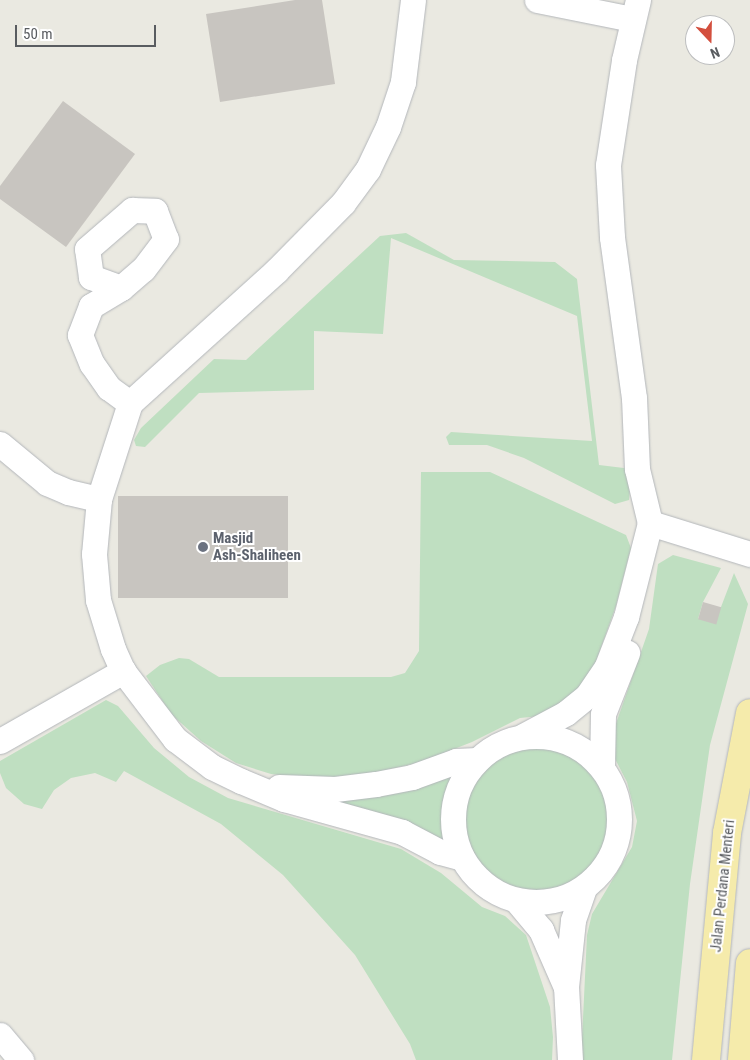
<!DOCTYPE html>
<style>
body{margin:0}
#map{position:relative;width:750px;height:1060px;overflow:hidden;background:#eae9e1;font-family:"Roboto Condensed",sans-serif}
div>[style]{position:absolute}
.green>*{inset:0;background:#bfdfc1}
.round{border-radius:50%}
.building>*{inset:0;background:#c8c5c0;transform-origin:0 0}
.roads{filter:drop-shadow(0 0 1px #b3b6ba) drop-shadow(0 0 1px #b3b6ba)}
.minor>*{height:25px;margin:-12.5px;padding:0 12.5px;transform-origin:12.5px;border-radius:12.5px;background:#fff}
.minor>.ring{margin:-12.5px;padding:0;box-sizing:content-box;background:none;border:25px solid #fff;border-radius:50%}
.major>*{height:28px;margin:-14px;padding:0 14px;transform-origin:14px;border-radius:14px;background:#f5ebab}
.dots>*{width:14px;height:14px;translate:-50% -50%;box-sizing:border-box;border:2px solid #fff;border-radius:50%}
span{translate:-50% -50%;white-space:nowrap;text-align:center;line-height:1.15;-webkit-text-stroke:4px #fff;paint-order:stroke}
.worship-label{font-size:15px;color:#5b616d;font-weight:700}
.left{translate:0 -50%;text-align:left}
.street-label{font-size:15px;color:#595c60}
.north{position:absolute;left:685px;top:15px;width:50px;height:50px;box-sizing:border-box;background:#fff;border:1px solid #bdbebf;border-radius:50%;rotate:159deg;font-size:14px;font-weight:700;line-height:20px;text-align:center;color:#595c60}
.north::after{content:'';display:block;margin:auto;width:18px;height:22px;background:#d34f3e;clip-path:polygon(50% 0,100% 100%,50% 72%,0 100%)}
.scale{position:absolute;left:15px;top:25px;width:141px;height:22px;box-sizing:border-box;border:2px solid #595c60;border-top:0;padding-left:6px;font-size:15px;line-height:18px;white-space:nowrap;color:#595c60;-webkit-text-stroke:4px #fff;paint-order:stroke}
</style>
<div id="map">
<div class="green">
<div style="clip-path:polygon(406px 233px,454px 260px,555px 262px,577px 279px,599px 465px,632px 469px,629px 500px,615px 504px,524px 458px,487px 445px,449px 445px,446px 437px,451px 432px,592px 441px,577px 316px,391px 238px,383px 334px,314px 331px,314px 390px,199px 393px,145px 447px,136px 446px,134px 440px,141px 428px,214px 359px,246px 360px,380px 236px)"></div>
<div style="clip-path:polygon(421px 472px,490px 472px,626px 535px,631px 548px,616px 606px,594px 667px,579px 692px,540px 716px,520px 718px,472px 742px,421px 762px,370px 774px,315px 779px,271px 774px,236px 763px,201px 741px,171px 714px,146px 676px,160px 665px,179px 658px,189px 659px,219px 677px,391px 677px,405px 673px,419px 651px)"></div>
<div style="clip-path:polygon(673px 555px,721px 568px,703px 602px,698px 619px,721px 607px,734px 573px,748px 604px,710px 745px,690px 884px,672px 1060px,581px 1060px,587px 935px,592px 914px,632px 847px,637px 821px,627px 782px,613px 755px,612px 735px,649px 629px,658px 564px)"></div>
<div style="clip-path:polygon(106px 700px,118px 706px,154px 748px,189px 777px,228px 798px,401px 849px,441px 873px,482px 907px,505px 916px,526px 935px,550px 1007px,553px 1037px,552px 1060px,416px 1060px,410px 1044px,355px 955px,283px 875px,221px 824px,124px 771px,116px 782px,95px 773px,71px 778px,54px 790px,42px 809px,24px 804px,6px 788px,0 773px,0 761px)"></div>
<div class="round" style="left:465px;top:747px;width:144px;height:144px"></div>
<div style="clip-path:polygon(453px 772px,444px 797px,441px 823px,444px 845px,322px 799px)"></div>
</div>
<div class="building">
<div style="clip-path:polygon(295px 0,322px 0,335px 84px,220px 102px,206px 14px)"></div>
<div style="clip-path:polygon(63px 101px,135px 154px,66px 247px,0 199px,0 186px)"></div>
<div style="left:288px;top:496px;width:102px;height:170px;rotate:90deg"></div>
<div style="left:703px;top:602px;width:19px;height:18px;rotate:16deg"></div>
</div>
<div class="roads">
<div class="minor">
<div style="left:413px;top:0;width:83px;rotate:97deg"></div>
<div style="left:403px;top:82px;width:47px;rotate:108.4deg"></div>
<div style="left:388px;top:127px;width:47px;rotate:115.5deg"></div>
<div style="left:368px;top:169px;width:42px;rotate:126.3deg"></div>
<div style="left:343px;top:203px;width:95px;rotate:134.6deg"></div>
<div style="left:276px;top:271px;width:197px;rotate:137.9deg"></div>
<div style="left:130px;top:403px;width:101px;rotate:107.9deg"></div>
<div style="left:99px;top:499px;width:55px;rotate:95.2deg"></div>
<div style="left:94px;top:554px;width:46px;rotate:85deg"></div>
<div style="left:98px;top:600px;width:51px;rotate:73deg"></div>
<div style="left:113px;top:649px;width:24px;rotate:66deg"></div>
<div style="left:123px;top:671px;width:86px;rotate:52.6deg"></div>
<div style="left:175px;top:739px;width:46px;rotate:37.1deg"></div>
<div style="left:212px;top:767px;width:32px;rotate:26deg"></div>
<div style="left:241px;top:781px;width:47px;rotate:22.7deg"></div>
<div style="left:284px;top:799px;width:123px;rotate:15.6deg"></div>
<div style="left:402px;top:832px;width:43px;rotate:27.8deg"></div>
<div style="left:440px;top:852px;width:23px;rotate:15deg"></div>
<div style="left:537px;top:0;width:97px;rotate:11.3deg"></div>
<div style="left:121px;top:288px;width:32px;rotate:-160deg"></div>
<div style="left:91px;top:277px;width:28px;rotate:-98deg"></div>
<div style="left:87px;top:249px;width:60px;rotate:-40.9deg"></div>
<div style="left:132px;top:210px;width:23px;rotate:2deg"></div>
<div style="left:155px;top:211px;width:30px;rotate:69deg"></div>
<div style="left:166px;top:239px;width:38px;rotate:127deg"></div>
<div style="left:143px;top:269px;width:29px;rotate:139deg"></div>
<div style="left:121px;top:288px;width:35px;rotate:149deg"></div>
<div style="left:91px;top:306px;width:31px;rotate:111deg"></div>
<div style="left:80px;top:335px;width:31px;rotate:68deg"></div>
<div style="left:92px;top:364px;width:29px;rotate:55deg"></div>
<div style="left:109px;top:388px;width:26px;rotate:36deg"></div>
<div style="left:0;top:444px;width:61px;rotate:39.7deg"></div>
<div style="left:47px;top:483px;width:23px;rotate:23deg"></div>
<div style="left:68px;top:492px;width:32px;rotate:13deg"></div>
<div style="left:650px;top:523px;width:105px;rotate:17.2deg"></div>
<div class="ring" style="left:453px;top:736px;width:141px;height:141px"></div>
<div style="left:523px;top:736px;width:49px;rotate:-28.1deg"></div>
<div style="left:566px;top:713px;width:27px;rotate:-39deg"></div>
<div style="left:587px;top:696px;width:36px;rotate:-56deg"></div>
<div style="left:607px;top:666px;width:53px;rotate:-68.8deg"></div>
<div style="left:626px;top:617px;width:97px;rotate:-75.7deg"></div>
<div style="left:650px;top:523px;width:56px;rotate:-103.5deg"></div>
<div style="left:637px;top:469px;width:71px;rotate:-92.4deg"></div>
<div style="left:634px;top:398px;width:162px;rotate:-97.8deg"></div>
<div style="left:612px;top:237px;width:72px;rotate:-93.2deg"></div>
<div style="left:608px;top:165px;width:106px;rotate:-81.3deg"></div>
<div style="left:624px;top:60px;width:62px;rotate:-76.9deg"></div>
<div style="left:0;top:741px;width:142px;rotate:-29.6deg"></div>
<div style="left:602px;top:766px;width:52px;rotate:-88.9deg"></div>
<div style="left:603px;top:714px;width:66px;rotate:-68.5deg"></div>
<div style="left:279px;top:787px;width:56px;rotate:2deg"></div>
<div style="left:335px;top:789px;width:41px;rotate:-7deg"></div>
<div style="left:376px;top:784px;width:37px;rotate:-11deg"></div>
<div style="left:412px;top:777px;width:47px;rotate:-20deg"></div>
<div style="left:456px;top:761px;width:21px;rotate:-3deg"></div>
<div style="left:516px;top:900px;width:39px;rotate:50deg"></div>
<div style="left:541px;top:930px;width:60px;rotate:66.4deg"></div>
<div style="left:0;top:1035px;width:33px;rotate:50deg"></div>
<div style="left:570px;top:1060px;width:73px;rotate:-93.1deg"></div>
<div style="left:566px;top:987px;width:67px;rotate:-84deg"></div>
<div style="left:573px;top:920px;width:34px;rotate:-71deg"></div>
</div>
<div class="major">
<div style="left:706px;top:1060px;width:228px;rotate:-84.7deg"></div>
<div style="left:727px;top:833px;width:122px;rotate:-79.1deg"></div>
<div style="left:742px;top:1060px;width:97px;rotate:-85.3deg"></div>
</div>
</div>
<div class="dots">
<div style="left:203px;top:547px;background:#6b7280"></div>
</div>
<div class="worship-label">
<span class="left" style="left:213px;top:547px">Masjid<br>Ash-Shaliheen</span>
</div>
<div class="street-label">
<span style="left:723px;top:886px;rotate:-84deg">Jalan Perdana Menteri</span>
</div>
<div class="north">N</div>
<div class="scale">50 m</div>
</div>
